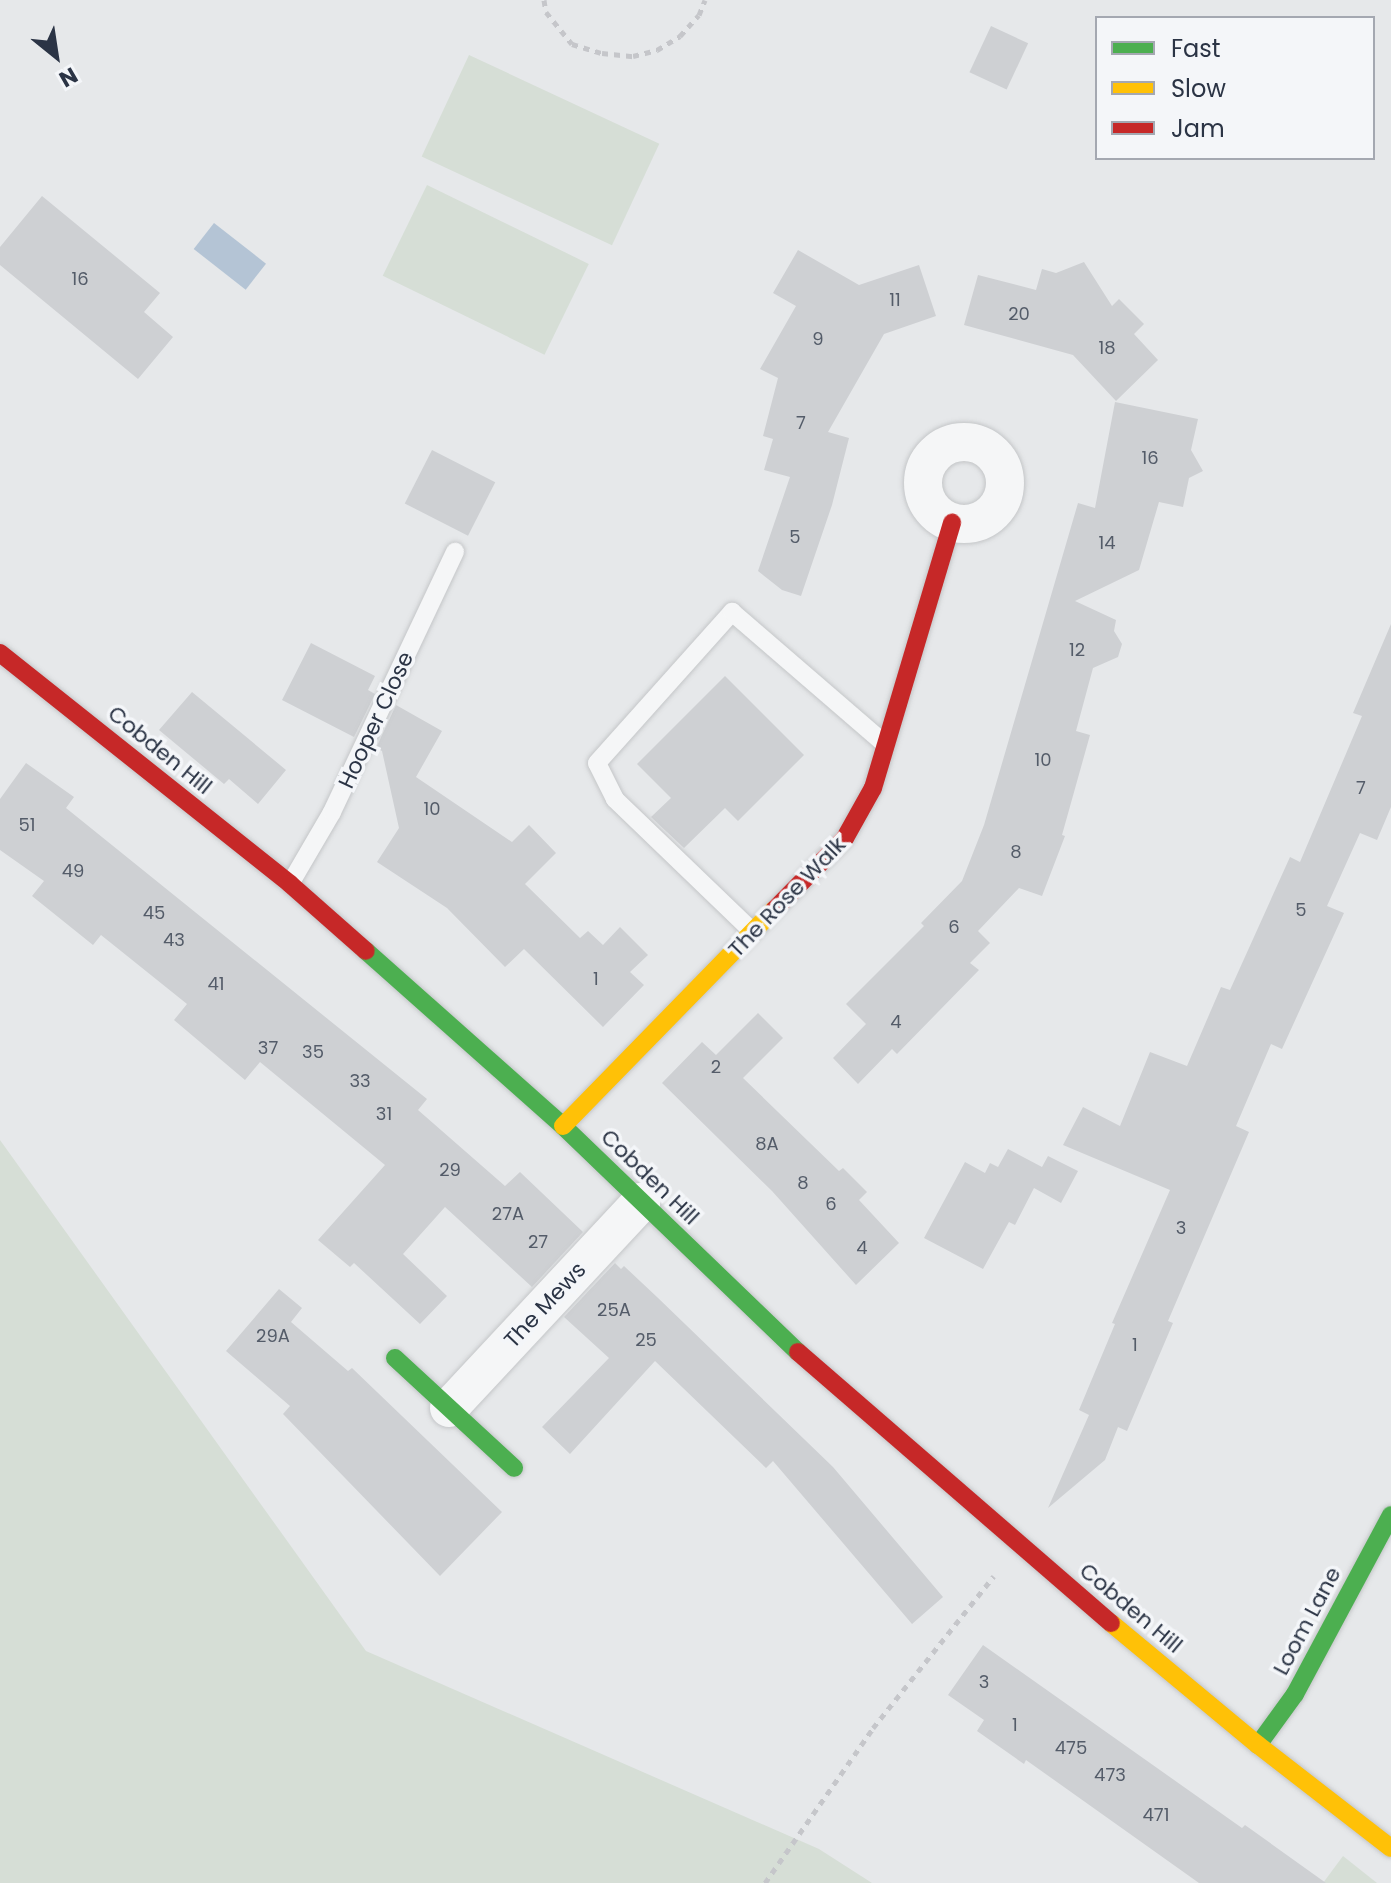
<!DOCTYPE html>
<style>
body{margin:0}
#map{position:relative;width:1391px;height:1883px;overflow:hidden;background:#e6e8ea;font-family:Poppins,sans-serif}
div>[style]{position:absolute}
.green>*{inset:0;background:#d6ded6;transform-origin:0 0}
.water>*{inset:0;background:#b4c4d5;transform-origin:0 0}
.building>*{inset:0;background:#ced0d3;transform-origin:0 0}
.path>*{height:5px;margin-top:-2.5px;transform-origin:0;background:repeating-linear-gradient(90deg,#c5c6ca 0 6px,transparent 0 12px)}
.roads{filter:drop-shadow(0 0 2px #c4c6c8) drop-shadow(0 0 2px #c4c6c8)}
.lane>*{height:18px;margin:-9px;padding:0 9px;transform-origin:9px;border-radius:9px;background:#f5f6f7}
.street>*{height:38px;margin:-19px;padding:0 19px;transform-origin:19px;border-radius:19px;background:#f5f6f7}
.street>.ring{margin:-19px;padding:0;box-sizing:content-box;background:none;border:38px solid #f5f6f7;border-radius:50%}
.fast>*{height:18px;margin:-9px;padding:0 9px;transform-origin:9px;border-radius:9px;background:#4caf50}
.slow>*{height:18px;margin:-9px;padding:0 9px;transform-origin:9px;border-radius:9px;background:#ffc107}
.jam>*{height:18px;margin:-9px;padding:0 9px;transform-origin:9px;border-radius:9px;background:#c62828}
span{translate:-50% -50%;white-space:nowrap;text-align:center;line-height:1.15;-webkit-text-stroke:7px #f4f6f9;paint-order:stroke}
.number-label{font-size:18px;color:#545c69}
.number-label span{-webkit-text-stroke-width:0}
.street-label{font-size:22px;color:#2b3445}
.legend{position:absolute;left:1095px;top:16px;width:280px;height:144px;box-sizing:border-box;background:#f4f6f9;border:2px solid #a4a8b1;margin:0;padding:10px 14px;list-style:none;font-size:24px;color:#2b3445}
.legend li{display:flex;align-items:center;gap:16px;height:40px}
.legend b{width:40px;border:2px solid #a4a8b1}
.north{position:absolute;left:16px;top:16px;width:80px;height:80px;-webkit-text-stroke:6px #f4f6f9;paint-order:stroke;rotate:150deg;font-size:22px;font-weight:700;line-height:32px;text-align:center;color:#2b3445}
.north::after{content:'';display:block;margin:auto;width:28px;height:36px;background:#2b3445;clip-path:polygon(50% 0,100% 100%,50% 72%,0 100%)}
</style>
<div id="map">
<div class="green">
<div style="left:469px;top:55px;width:210px;height:112px;rotate:25deg"></div>
<div style="left:427px;top:185px;width:180px;height:101px;rotate:26deg"></div>
<div style="clip-path:polygon(0 1140px,366px 1651px,819px 1849px,872px 1883px,0 1883px)"></div>
<div style="clip-path:polygon(1343px 1856px,1377px 1883px,1323px 1883px)"></div>
</div>
<div class="water">
<div style="left:214px;top:223px;width:66px;height:33px;rotate:38deg"></div>
</div>
<div class="building">
<div style="left:991px;top:26px;width:41px;height:51px;rotate:25deg"></div>
<div style="clip-path:polygon(42px 196px,160px 293px,144px 312px,173px 337px,138px 379px,0 265px,0 247px)"></div>
<div style="clip-path:polygon(798px 250px,859px 285px,919px 265px,936px 316px,884px 334px,828px 432px,849px 438px,832px 505px,801px 596px,782px 590px,758px 571px,790px 477px,764px 470px,773px 439px,763px 436px,778px 378px,760px 369px,796px 306px,773px 293px)"></div>
<div style="clip-path:polygon(1084px 262px,1112px 306px,1119px 299px,1144px 324px,1134px 334px,1158px 360px,1116px 401px,1073px 355px,964px 325px,978px 275px,1036px 290px,1042px 269px,1056px 273px)"></div>
<div style="clip-path:polygon(1115px 402px,1198px 419px,1191px 450px,1203px 471px,1189px 478px,1183px 507px,1159px 502px,1139px 570px,1075px 601px,1116px 620px,1114px 631px,1122px 644px,1118px 657px,1093px 668px,1076px 731px,1090px 735px,1062px 835px,1065px 836px,1042px 896px,1019px 888px,978px 931px,990px 943px,970px 963px,979px 970px,897px 1054px,892px 1049px,858px 1084px,833px 1058px,866px 1024px,846px 1004px,924px 926px,921px 923px,962px 881px,984px 825px,1078px 503px,1095px 508px)"></div>
<div style="left:432px;top:450px;width:71px;height:60px;rotate:27deg"></div>
<div style="clip-path:polygon(1391px 624px,1391px 807px,1377px 840px,1360px 833px,1327px 906px,1344px 913px,1282px 1049px,1271px 1044px,1236px 1126px,1249px 1132px,1168px 1321px,1173px 1323px,1127px 1431px,1118px 1427px,1105px 1460px,1048px 1508px,1089px 1415px,1079px 1410px,1115px 1324px,1112px 1323px,1170px 1190px,1063px 1145px,1083px 1107px,1120px 1126px,1150px 1052px,1187px 1066px,1221px 987px,1230px 990px,1290px 857px,1300px 862px,1362px 716px,1353px 713px)"></div>
<div style="clip-path:polygon(311px 643px,375px 676px,368px 690px,375px 694px,354px 737px,282px 700px)"></div>
<div style="clip-path:polygon(725px 676px,804px 755px,738px 821px,725px 808px,684px 848px,651px 817px,671px 798px,637px 764px)"></div>
<div style="clip-path:polygon(192px 692px,286px 770px,258px 804px,229px 779px,224px 784px,159px 730px)"></div>
<div style="clip-path:polygon(396px 705px,442px 731px,416px 777px,512px 842px,529px 825px,556px 853px,525px 884px,580px 938px,588px 931px,603px 945px,620px 927px,648px 955px,630px 972px,644px 985px,603px 1027px,524px 949px,505px 967px,447px 908px,377px 862px,399px 828px,382px 751px,376px 748px)"></div>
<div style="clip-path:polygon(26px 763px,74px 797px,66px 808px,427px 1099px,418px 1110px,505px 1186px,520px 1172px,583px 1232px,532px 1287px,445px 1207px,403px 1254px,447px 1296px,420px 1324px,354px 1263px,350px 1267px,318px 1240px,385px 1165px,260px 1062px,245px 1080px,174px 1020px,187px 1004px,101px 935px,93px 945px,32px 896px,44px 881px,0 850px,0 799px)"></div>
<div style="clip-path:polygon(758px 1013px,783px 1038px,743px 1078px,839px 1171px,843px 1168px,867px 1192px,859px 1200px,899px 1243px,856px 1285px,772px 1191px,662px 1083px,702px 1042px,716px 1055px)"></div>
<div style="clip-path:polygon(1008px 1149px,1042px 1167px,1048px 1156px,1078px 1171px,1061px 1203px,1034px 1188px,1015px 1225px,1009px 1222px,983px 1269px,924px 1238px,965px 1162px,985px 1173px,990px 1163px,998px 1167px)"></div>
<div style="clip-path:polygon(615px 1263px,621px 1269px,624px 1266px,657px 1297px,833px 1467px,943px 1597px,912px 1624px,773px 1461px,766px 1468px,655px 1361px,570px 1454px,542px 1427px,609px 1358px,564px 1317px)"></div>
<div style="clip-path:polygon(279px 1289px,302px 1308px,291px 1322px,348px 1371px,352px 1368px,502px 1512px,440px 1576px,283px 1414px,290px 1406px,226px 1351px)"></div>
<div style="clip-path:polygon(983px 1645px,1242px 1828px,1245px 1825px,1326px 1883px,1199px 1883px,1026px 1760px,1024px 1764px,977px 1731px,984px 1720px,948px 1695px)"></div>
</div>
<div class="path">
<div style="left:544px;top:0;width:12px;rotate:81deg"></div>
<div style="left:546px;top:12px;width:41px;rotate:50.9deg"></div>
<div style="left:572px;top:44px;width:31px;rotate:17deg"></div>
<div style="left:602px;top:53px;width:31px;rotate:6deg"></div>
<div style="left:633px;top:56px;width:25px;rotate:-14deg"></div>
<div style="left:657px;top:50px;width:27px;rotate:-31deg"></div>
<div style="left:680px;top:36px;width:28px;rotate:-48deg"></div>
<div style="left:699px;top:15px;width:16px;rotate:-68deg"></div>
<div style="left:765px;top:1883px;width:189px;rotate:-55.1deg"></div>
<div style="left:873px;top:1728px;width:194px;rotate:-51.5deg"></div>
</div>
<div class="roads">
<div class="lane">
<div style="left:290px;top:884px;width:83px;rotate:-59.7deg"></div>
<div style="left:332px;top:812px;width:288px;rotate:-64.7deg"></div>
<div style="left:753px;top:932px;width:192px;rotate:-136.1deg"></div>
<div style="left:615px;top:799px;width:40px;rotate:-116.6deg"></div>
<div style="left:597px;top:763px;width:203px;rotate:-48.2deg"></div>
<div style="left:732px;top:612px;width:202px;rotate:40.8deg"></div>
</div>
<div class="street">
<div class="ring" style="left:923px;top:442px;width:44px;height:44px"></div>
<div style="left:449px;top:1408px;width:282px;rotate:-47deg"></div>
</div>
<div class="fast">
<div style="left:366px;top:951px;width:264px;rotate:41.6deg"></div>
<div style="left:563px;top:1126px;width:326px;rotate:43.9deg"></div>
<div style="left:395px;top:1358px;width:162px;rotate:42.7deg"></div>
<div style="left:1258px;top:1745px;width:63px;rotate:-54deg"></div>
<div style="left:1295px;top:1694px;width:203px;rotate:-61.8deg"></div>
</div>
<div class="slow">
<div style="left:563px;top:1126px;width:302px;rotate:-45.7deg"></div>
<div style="left:1111px;top:1623px;width:191px;rotate:39.7deg"></div>
<div style="left:1258px;top:1745px;width:168px;rotate:37.8deg"></div>
</div>
<div class="jam">
<div style="left:0;top:653px;width:371px;rotate:38.5deg"></div>
<div style="left:290px;top:884px;width:101px;rotate:41.4deg"></div>
<div style="left:774px;top:910px;width:101px;rotate:-45.4deg"></div>
<div style="left:845px;top:838px;width:57px;rotate:-60.8deg"></div>
<div style="left:873px;top:788px;width:277px;rotate:-73.4deg"></div>
<div style="left:798px;top:1352px;width:414px;rotate:40.9deg"></div>
</div>
</div>
<div class="number-label">
<span style="left:80px;top:279px">16</span>
<span style="left:895px;top:300px">11</span>
<span style="left:1019px;top:314px">20</span>
<span style="left:818px;top:339px">9</span>
<span style="left:1107px;top:348px">18</span>
<span style="left:801px;top:423px">7</span>
<span style="left:1150px;top:458px">16</span>
<span style="left:795px;top:537px">5</span>
<span style="left:1107px;top:543px">14</span>
<span style="left:1077px;top:650px">12</span>
<span style="left:1043px;top:760px">10</span>
<span style="left:1361px;top:788px">7</span>
<span style="left:432px;top:809px">10</span>
<span style="left:27px;top:825px">51</span>
<span style="left:1016px;top:852px">8</span>
<span style="left:73px;top:871px">49</span>
<span style="left:1301px;top:910px">5</span>
<span style="left:154px;top:913px">45</span>
<span style="left:954px;top:927px">6</span>
<span style="left:174px;top:940px">43</span>
<span style="left:596px;top:979px">1</span>
<span style="left:216px;top:984px">41</span>
<span style="left:896px;top:1022px">4</span>
<span style="left:268px;top:1048px">37</span>
<span style="left:313px;top:1052px">35</span>
<span style="left:716px;top:1067px">2</span>
<span style="left:360px;top:1081px">33</span>
<span style="left:384px;top:1114px">31</span>
<span style="left:767px;top:1144px">8A</span>
<span style="left:450px;top:1170px">29</span>
<span style="left:803px;top:1183px">8</span>
<span style="left:831px;top:1204px">6</span>
<span style="left:508px;top:1214px">27A</span>
<span style="left:1181px;top:1228px">3</span>
<span style="left:538px;top:1242px">27</span>
<span style="left:862px;top:1248px">4</span>
<span style="left:614px;top:1310px">25A</span>
<span style="left:273px;top:1336px">29A</span>
<span style="left:646px;top:1340px">25</span>
<span style="left:1135px;top:1345px">1</span>
<span style="left:984px;top:1682px">3</span>
<span style="left:1015px;top:1725px">1</span>
<span style="left:1071px;top:1748px">475</span>
<span style="left:1110px;top:1775px">473</span>
<span style="left:1156px;top:1815px">471</span>
</div>
<div class="street-label">
<span style="left:376px;top:720px;rotate:-65deg">Hooper Close</span>
<span style="left:160px;top:750px;rotate:39deg">Cobden Hill</span>
<span style="left:787px;top:897px;rotate:-46deg">The Rose Walk</span>
<span style="left:650px;top:1177px;rotate:44deg">Cobden Hill</span>
<span style="left:545px;top:1305px;rotate:-47deg">The Mews</span>
<span style="left:1131px;top:1608px;rotate:40deg">Cobden Hill</span>
<span style="left:1307px;top:1621px;rotate:-62deg">Loom Lane</span>
</div>
<ul class="legend">
<li><b style="height:10px;background:#4caf50"></b>Fast</li>
<li><b style="height:10px;background:#ffc107"></b>Slow</li>
<li><b style="height:10px;background:#c62828"></b>Jam</li>
</ul>
<div class="north">N</div>
</div>
